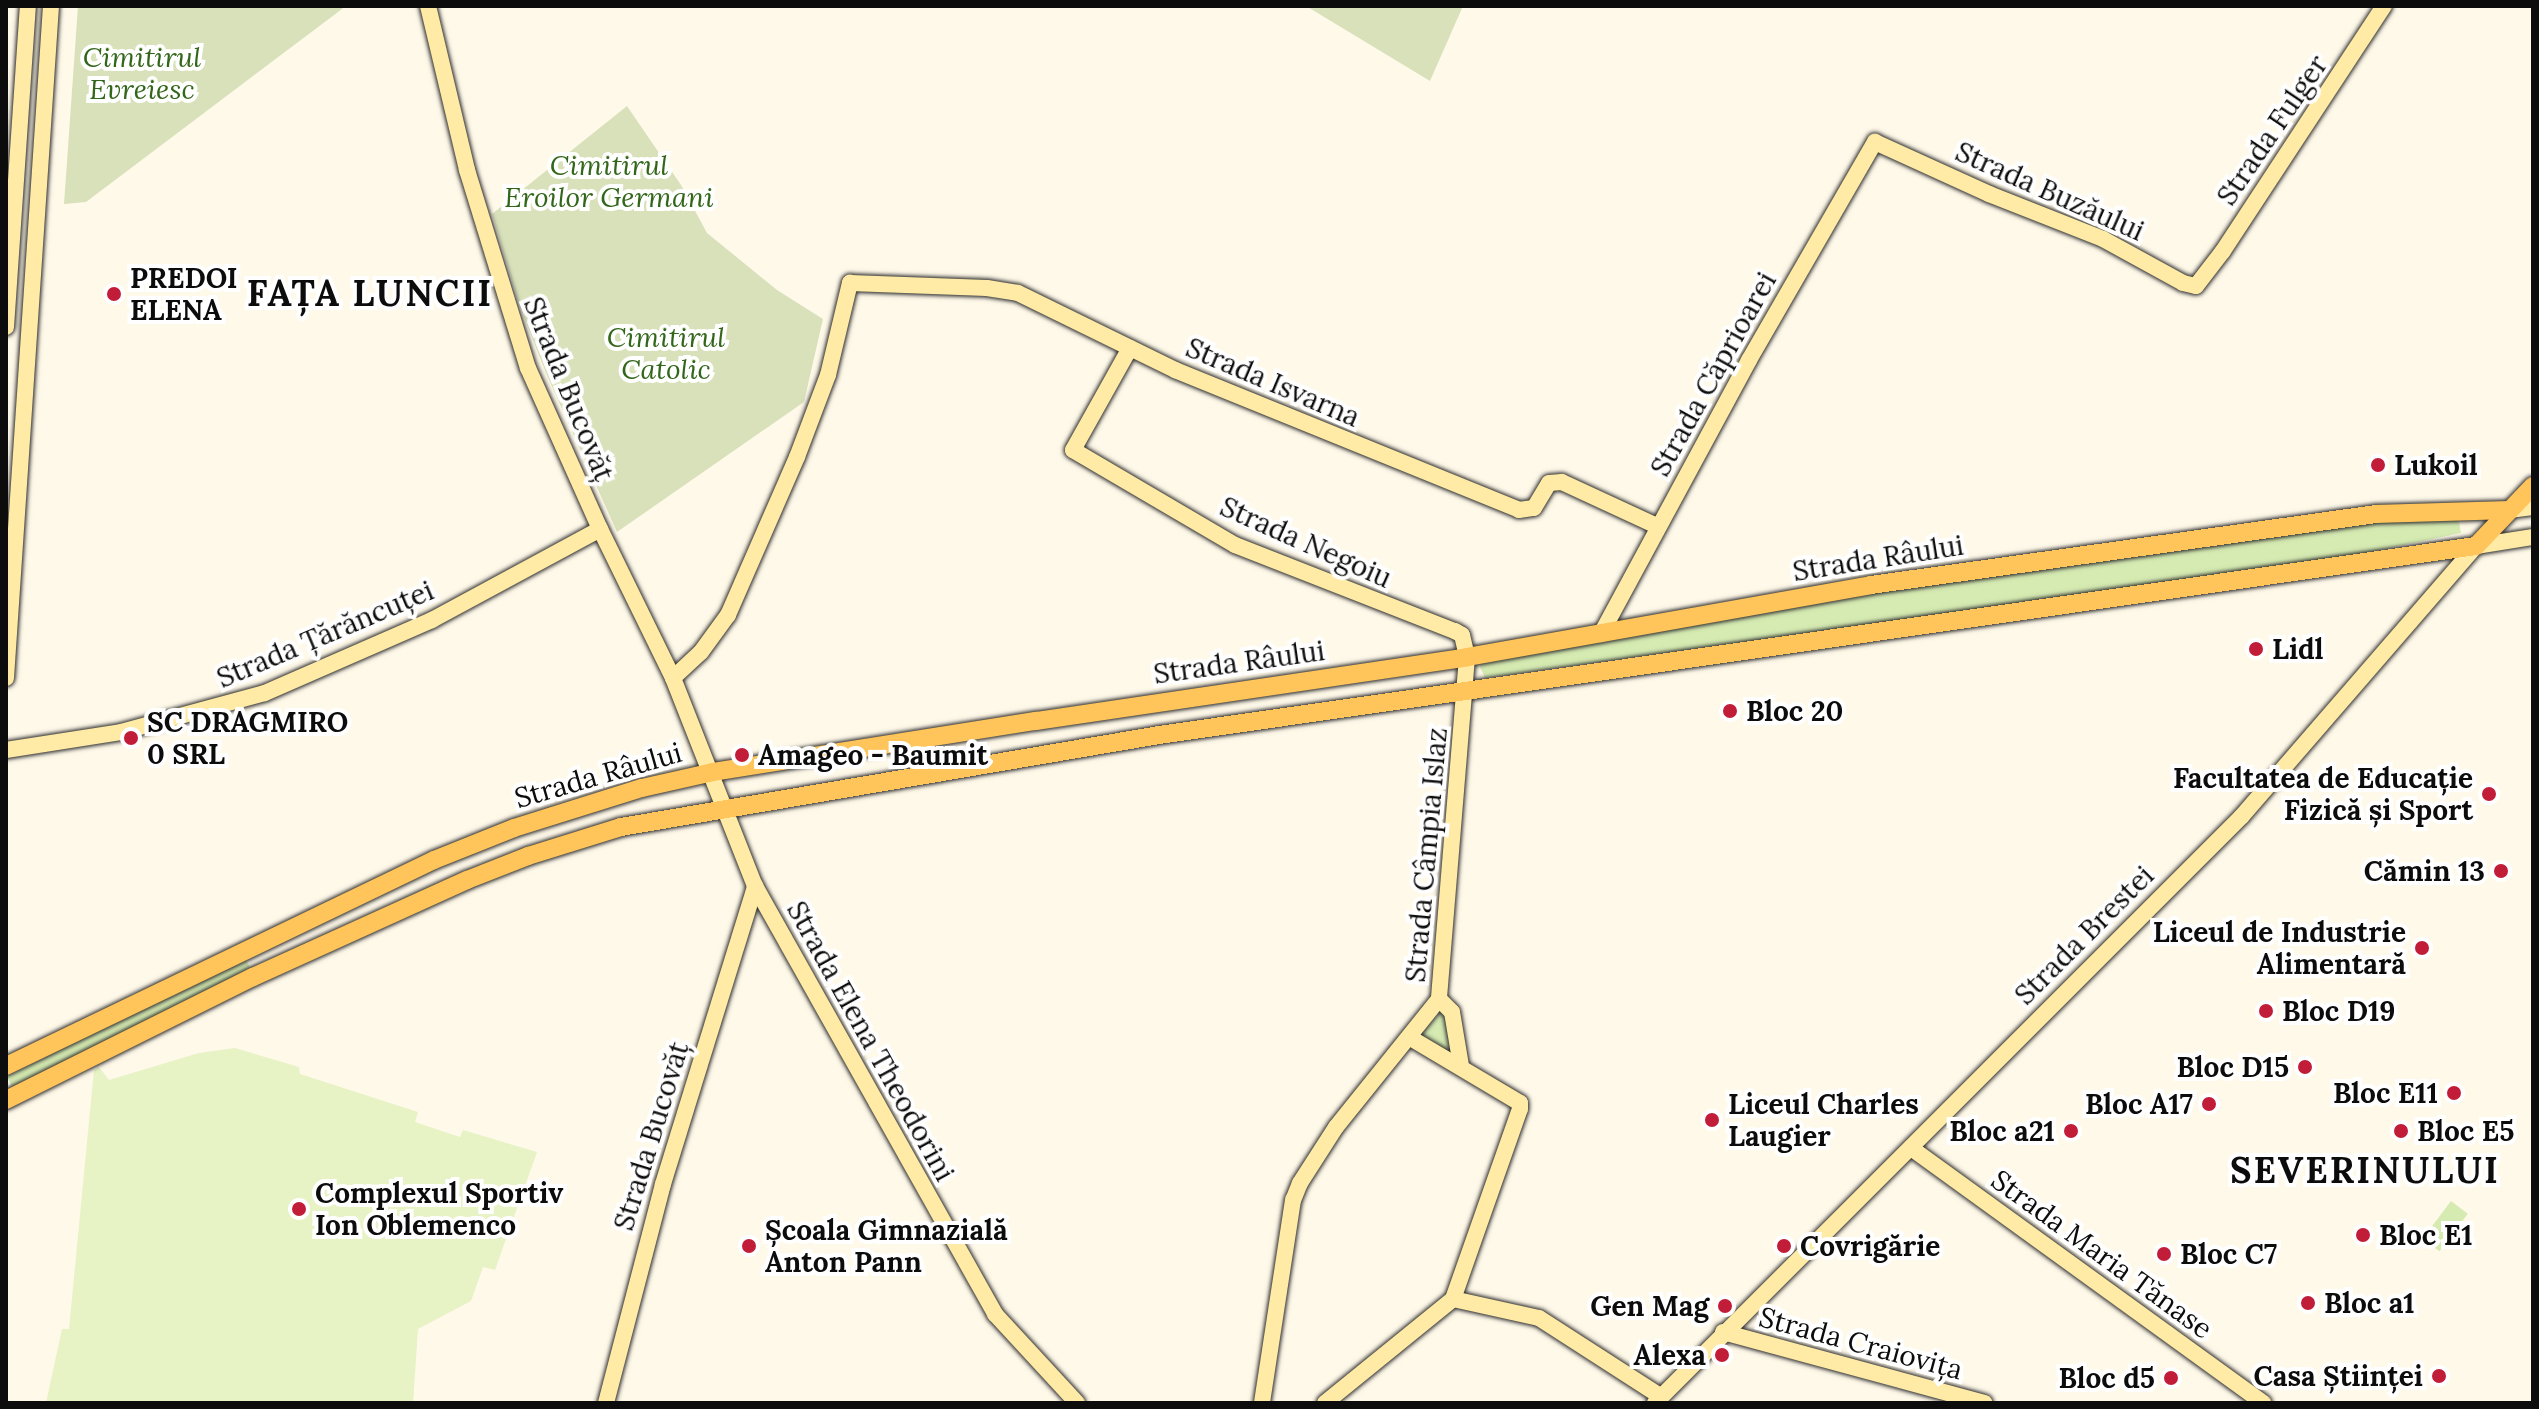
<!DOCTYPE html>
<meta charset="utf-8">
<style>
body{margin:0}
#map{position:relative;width:2539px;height:1409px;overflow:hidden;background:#fff9ea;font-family:Lora,serif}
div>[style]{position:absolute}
.green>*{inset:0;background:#d6ebb2;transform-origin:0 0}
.cemetery>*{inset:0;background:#d9e1bb}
.pitch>*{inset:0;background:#e7f2c5}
.roads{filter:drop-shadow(0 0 2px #2e2e2e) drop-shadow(0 0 2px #2e2e2e)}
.secondary>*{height:16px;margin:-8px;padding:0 8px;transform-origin:8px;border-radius:8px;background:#ffeba5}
.primary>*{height:18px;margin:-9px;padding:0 9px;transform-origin:9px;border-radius:9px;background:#ffc45a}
.dots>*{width:22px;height:22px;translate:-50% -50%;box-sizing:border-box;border:4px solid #fff;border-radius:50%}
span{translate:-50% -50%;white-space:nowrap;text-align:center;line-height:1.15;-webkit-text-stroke:8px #fff;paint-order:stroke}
.park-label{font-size:28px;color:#326619;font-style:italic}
.street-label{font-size:28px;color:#0c0c0c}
.poi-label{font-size:28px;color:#0c0c0c;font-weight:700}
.left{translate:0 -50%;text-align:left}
.right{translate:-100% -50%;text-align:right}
.district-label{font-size:36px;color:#0c0c0c;font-weight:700;letter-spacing:2px}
.frame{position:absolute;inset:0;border:8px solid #0c0c0c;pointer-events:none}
</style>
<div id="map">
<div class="green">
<div style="clip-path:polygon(2396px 518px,2450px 519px,2459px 522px,2461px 533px,2336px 559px,1485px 678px,1480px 667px,1481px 662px,1895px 589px)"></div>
<div style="left:244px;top:956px;width:18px;height:266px;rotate:63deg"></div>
<div style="clip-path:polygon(1441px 1012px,1445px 1012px,1451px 1053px,1419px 1037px)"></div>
<div style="left:2451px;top:1201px;width:21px;height:47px;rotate:37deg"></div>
</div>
<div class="cemetery">
<div style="clip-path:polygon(78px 6px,346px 6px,86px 202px,64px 204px)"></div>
<div style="clip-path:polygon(1306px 6px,1463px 6px,1430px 81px)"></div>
<div style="clip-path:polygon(627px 106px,681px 185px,707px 233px,777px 290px,823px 319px,804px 402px,617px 532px,546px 373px,520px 307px,492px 214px)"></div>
</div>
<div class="pitch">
<div style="clip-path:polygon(235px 1048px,299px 1067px,300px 1074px,418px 1112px,415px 1122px,460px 1137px,463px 1130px,537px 1152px,495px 1270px,483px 1267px,471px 1301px,418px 1329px,413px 1403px,46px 1403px,62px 1329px,69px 1329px,94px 1070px,99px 1067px,109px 1080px,199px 1053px)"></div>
</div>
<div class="roads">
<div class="secondary">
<div style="left:428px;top:6px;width:169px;rotate:76.6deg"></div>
<div style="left:467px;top:170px;width:207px;rotate:72.9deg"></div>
<div style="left:528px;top:368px;width:176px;rotate:65.9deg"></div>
<div style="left:600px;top:529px;width:166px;rotate:63.9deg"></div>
<div style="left:673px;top:678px;width:224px;rotate:68.5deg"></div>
<div style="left:755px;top:886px;width:491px;rotate:60.7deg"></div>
<div style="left:995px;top:1314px;width:121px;rotate:47.3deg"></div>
<div style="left:6px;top:327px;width:322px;rotate:-86.1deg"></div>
<div style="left:1130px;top:348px;width:117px;rotate:119.2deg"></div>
<div style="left:1073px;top:450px;width:188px;rotate:30.4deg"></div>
<div style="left:1235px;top:545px;width:236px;rotate:21.4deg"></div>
<div style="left:1455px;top:631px;width:8px;rotate:30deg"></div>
<div style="left:1462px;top:635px;width:23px;rotate:77deg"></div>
<div style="left:1467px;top:657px;width:343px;rotate:94.7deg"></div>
<div style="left:1439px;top:999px;width:164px;rotate:128.8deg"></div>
<div style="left:1336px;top:1127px;width:67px;rotate:122.7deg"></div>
<div style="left:1300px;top:1183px;width:18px;rotate:112deg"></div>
<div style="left:1293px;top:1200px;width:205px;rotate:98.7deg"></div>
<div style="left:2509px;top:510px;width:24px;rotate:-7deg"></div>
<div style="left:1601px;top:634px;width:311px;rotate:-61.6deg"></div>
<div style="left:1749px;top:360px;width:252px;rotate:-60deg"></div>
<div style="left:1875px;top:142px;width:125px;rotate:24.5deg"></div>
<div style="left:1989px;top:194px;width:123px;rotate:21.5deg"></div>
<div style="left:2103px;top:239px;width:91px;rotate:28.8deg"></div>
<div style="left:2183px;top:283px;width:13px;rotate:13deg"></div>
<div style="left:2196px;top:286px;width:44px;rotate:-52.4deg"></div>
<div style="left:2223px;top:251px;width:293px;rotate:-56.7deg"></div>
<div style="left:6px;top:678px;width:674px;rotate:-86.17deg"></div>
<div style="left:673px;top:678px;width:38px;rotate:-43deg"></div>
<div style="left:701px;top:652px;width:46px;rotate:-53.9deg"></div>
<div style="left:728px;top:615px;width:172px;rotate:-66.4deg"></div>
<div style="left:797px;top:457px;width:88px;rotate:-69.3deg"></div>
<div style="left:828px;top:375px;width:95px;rotate:-76.6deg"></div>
<div style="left:850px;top:283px;width:137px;rotate:2.1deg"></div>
<div style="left:987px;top:288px;width:31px;rotate:9deg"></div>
<div style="left:1018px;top:293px;width:175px;rotate:26.1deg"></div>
<div style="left:1175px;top:370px;width:371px;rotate:22.1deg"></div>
<div style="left:1519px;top:510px;width:15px;rotate:-8deg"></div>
<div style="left:1534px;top:508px;width:29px;rotate:-59deg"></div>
<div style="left:1549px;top:483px;width:13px;rotate:-4deg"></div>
<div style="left:1562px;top:482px;width:105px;rotate:24.9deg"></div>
<div style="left:6px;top:750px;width:116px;rotate:-8.9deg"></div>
<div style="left:121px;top:732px;width:149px;rotate:-15.2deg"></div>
<div style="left:265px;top:693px;width:182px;rotate:-23.6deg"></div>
<div style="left:432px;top:620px;width:191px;rotate:-28.4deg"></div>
<div style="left:1439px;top:999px;width:18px;rotate:45deg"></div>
<div style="left:1452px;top:1012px;width:55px;rotate:80.5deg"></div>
<div style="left:1911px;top:1148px;width:435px;rotate:35.9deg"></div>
<div style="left:1453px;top:1299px;width:88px;rotate:12.5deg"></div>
<div style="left:1539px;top:1318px;width:144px;rotate:32.8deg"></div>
<div style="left:1723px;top:1332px;width:271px;rotate:15.2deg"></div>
<div style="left:606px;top:1403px;width:226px;rotate:-75.4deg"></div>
<div style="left:663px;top:1184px;width:312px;rotate:-72.8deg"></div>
<div style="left:1325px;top:1403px;width:165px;rotate:-39.1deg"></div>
<div style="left:1453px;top:1299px;width:201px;rotate:-70.6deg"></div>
<div style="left:1520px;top:1109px;width:6px;rotate:-90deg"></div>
<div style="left:1520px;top:1103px;width:129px;rotate:-149.3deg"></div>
<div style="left:1655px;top:1403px;width:830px;rotate:-45deg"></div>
<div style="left:2242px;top:816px;width:357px;rotate:-49.1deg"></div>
<div style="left:2476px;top:546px;width:58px;rotate:-9deg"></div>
</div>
<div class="primary">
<div style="left:6px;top:1066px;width:475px;rotate:-25.7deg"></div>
<div style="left:434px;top:860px;width:86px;rotate:-21.8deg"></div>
<div style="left:514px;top:828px;width:134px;rotate:-17.4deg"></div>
<div style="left:642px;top:788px;width:73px;rotate:-12.7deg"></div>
<div style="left:713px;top:772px;width:327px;rotate:-9deg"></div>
<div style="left:1036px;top:721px;width:436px;rotate:-8.4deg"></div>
<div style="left:1467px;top:657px;width:410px;rotate:-10.1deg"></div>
<div style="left:1871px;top:585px;width:510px;rotate:-8deg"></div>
<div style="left:2376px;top:514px;width:133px;rotate:-1.7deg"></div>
<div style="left:6px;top:1100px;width:276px;rotate:-26.5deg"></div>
<div style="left:253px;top:977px;width:235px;rotate:-24.4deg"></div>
<div style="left:467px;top:880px;width:66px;rotate:-21.5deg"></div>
<div style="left:528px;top:856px;width:97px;rotate:-17.3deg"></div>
<div style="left:621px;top:827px;width:546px;rotate:-9.7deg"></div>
<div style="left:1159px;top:735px;width:1330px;rotate:-8.17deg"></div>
<div style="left:2476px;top:546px;width:83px;rotate:-46.5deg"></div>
</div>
</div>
<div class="dots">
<div style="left:114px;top:294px;background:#c21d38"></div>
<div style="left:2378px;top:465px;background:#c21d38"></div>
<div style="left:2256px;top:649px;background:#c21d38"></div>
<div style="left:1730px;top:711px;background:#c21d38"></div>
<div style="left:131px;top:738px;background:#c21d38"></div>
<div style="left:742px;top:755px;background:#c21d38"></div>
<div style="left:2489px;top:794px;background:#c21d38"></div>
<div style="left:2501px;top:871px;background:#c21d38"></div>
<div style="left:2422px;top:948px;background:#c21d38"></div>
<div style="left:2266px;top:1011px;background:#c21d38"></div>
<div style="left:2305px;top:1067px;background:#c21d38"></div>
<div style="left:2454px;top:1093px;background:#c21d38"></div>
<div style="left:2209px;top:1104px;background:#c21d38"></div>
<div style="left:1712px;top:1120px;background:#c21d38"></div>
<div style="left:2071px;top:1131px;background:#c21d38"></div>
<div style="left:2401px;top:1131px;background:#c21d38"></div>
<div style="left:299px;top:1209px;background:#c21d38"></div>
<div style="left:2363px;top:1235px;background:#c21d38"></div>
<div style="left:749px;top:1246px;background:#c21d38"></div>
<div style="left:1784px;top:1246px;background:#c21d38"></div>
<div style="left:2164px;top:1254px;background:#c21d38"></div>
<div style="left:2308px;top:1303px;background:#c21d38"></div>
<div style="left:1725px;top:1306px;background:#c21d38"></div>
<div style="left:1722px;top:1355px;background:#c21d38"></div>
<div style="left:2439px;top:1376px;background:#c21d38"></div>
<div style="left:2171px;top:1378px;background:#c21d38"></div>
</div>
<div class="park-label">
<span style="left:142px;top:73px">Cimitirul<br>Evreiesc</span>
<span style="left:609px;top:181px">Cimitirul<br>Eroilor Germani</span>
<span style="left:666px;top:353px">Cimitirul<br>Catolic</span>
</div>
<div class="street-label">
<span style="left:2272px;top:130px;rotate:-56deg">Strada Fulger</span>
<span style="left:2050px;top:191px;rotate:24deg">Strada Buzăului</span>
<span style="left:1713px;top:374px;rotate:-61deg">Strada Căprioarei</span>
<span style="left:1273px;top:382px;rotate:23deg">Strada Isvarna</span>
<span style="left:569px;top:389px;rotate:68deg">Strada Bucovăț</span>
<span style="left:1306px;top:542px;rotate:24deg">Strada Negoiu</span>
<span style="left:1878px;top:558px;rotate:-9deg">Strada Râului</span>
<span style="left:325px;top:634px;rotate:-23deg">Strada Țărăncuței</span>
<span style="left:1239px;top:662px;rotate:-8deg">Strada Râului</span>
<span style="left:598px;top:775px;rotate:-16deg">Strada Râului</span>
<span style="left:1426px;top:855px;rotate:-85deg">Strada Câmpia Islaz</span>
<span style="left:2084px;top:935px;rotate:-45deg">Strada Brestei</span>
<span style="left:871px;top:1041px;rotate:61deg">Strada Elena Theodorini</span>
<span style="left:651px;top:1136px;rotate:-73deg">Strada Bucovăț</span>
<span style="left:2102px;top:1254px;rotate:36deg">Strada Maria Tănase</span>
<span style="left:1861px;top:1343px;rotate:15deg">Strada Craiovița</span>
</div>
<div class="poi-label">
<span class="left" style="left:130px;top:294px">PREDOI<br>ELENA</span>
<span class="left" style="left:2394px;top:465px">Lukoil</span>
<span class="left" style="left:2272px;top:649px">Lidl</span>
<span class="left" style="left:1746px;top:711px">Bloc 20</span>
<span class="left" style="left:147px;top:738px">SC DRAGMIRO<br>0 SRL</span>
<span class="left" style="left:758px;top:755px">Amageo - Baumit</span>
<span class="right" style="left:2473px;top:794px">Facultatea de Educație<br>Fizică și Sport</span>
<span class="right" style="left:2485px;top:871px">Cămin 13</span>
<span class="right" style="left:2406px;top:948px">Liceul de Industrie<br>Alimentară</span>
<span class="left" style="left:2282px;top:1011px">Bloc D19</span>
<span class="right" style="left:2289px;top:1067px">Bloc D15</span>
<span class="right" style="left:2438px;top:1093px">Bloc E11</span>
<span class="left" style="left:1728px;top:1120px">Liceul Charles<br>Laugier</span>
<span class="right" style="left:2193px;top:1104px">Bloc A17</span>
<span class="right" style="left:2055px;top:1131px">Bloc a21</span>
<span class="left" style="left:2417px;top:1131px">Bloc E5</span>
<span class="left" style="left:315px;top:1209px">Complexul Sportiv<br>Ion Oblemenco</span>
<span class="left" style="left:765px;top:1246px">Școala Gimnazială<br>Anton Pann</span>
<span class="left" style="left:2379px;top:1235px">Bloc E1</span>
<span class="left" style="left:1800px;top:1246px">Covrigărie</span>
<span class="left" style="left:2180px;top:1254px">Bloc C7</span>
<span class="left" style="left:2324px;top:1303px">Bloc a1</span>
<span class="right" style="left:1709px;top:1306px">Gen Mag</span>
<span class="right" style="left:1706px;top:1355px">Alexa</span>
<span class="right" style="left:2423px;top:1376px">Casa Științei</span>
<span class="right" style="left:2155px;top:1378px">Bloc d5</span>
</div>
<div class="district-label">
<span style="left:370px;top:294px">FAȚA LUNCII</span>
<span style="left:2365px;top:1171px">SEVERINULUI</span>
</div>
<div class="frame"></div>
</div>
